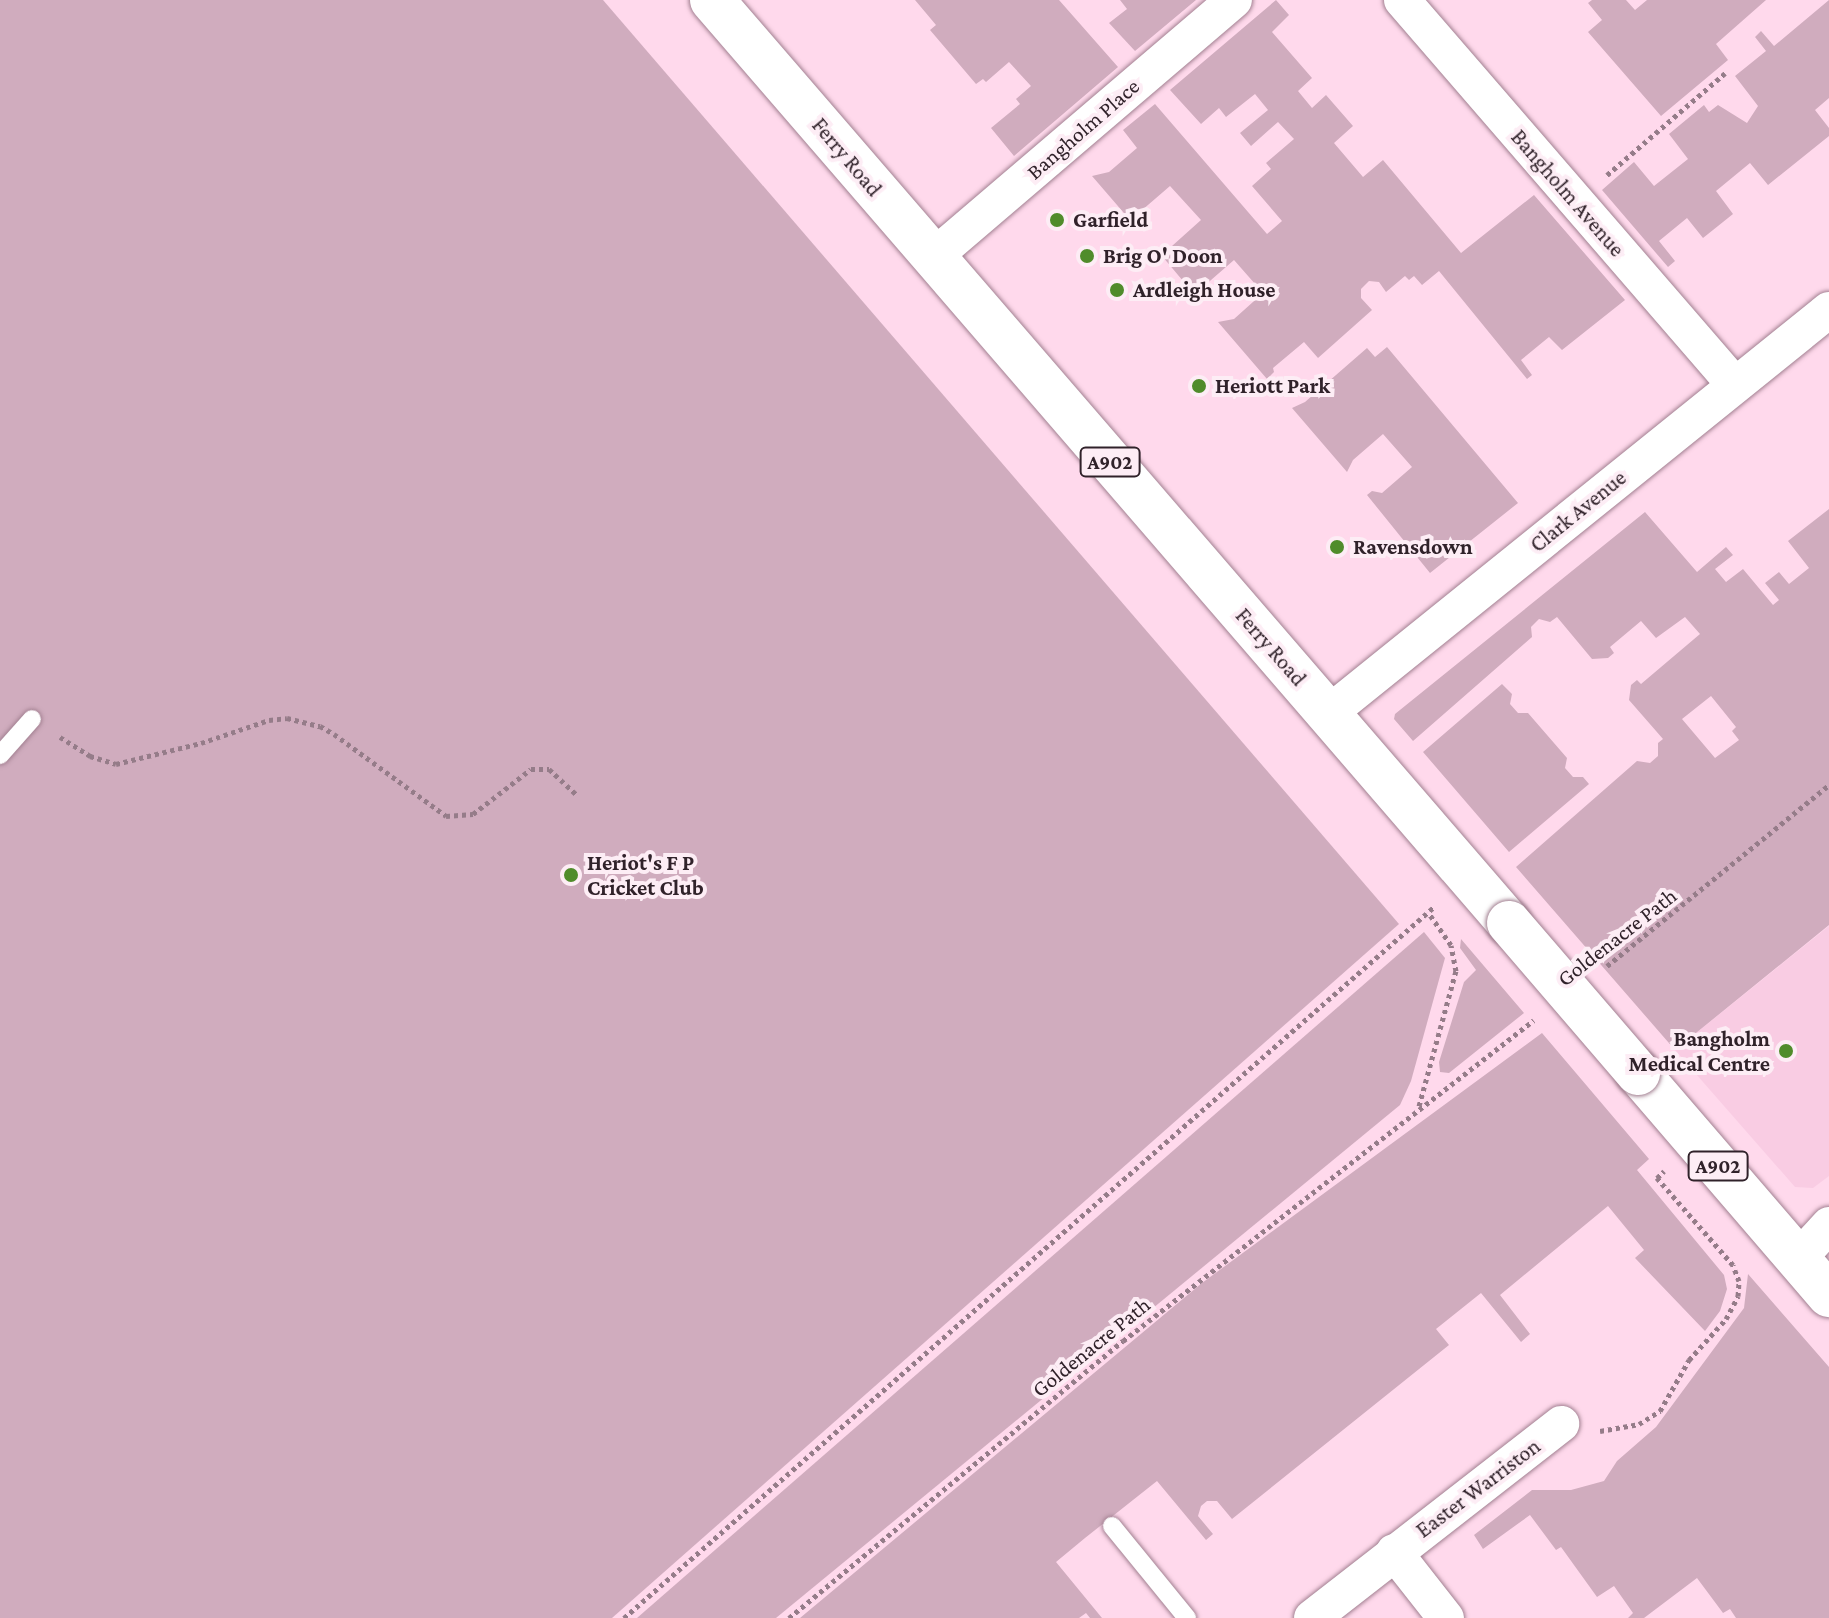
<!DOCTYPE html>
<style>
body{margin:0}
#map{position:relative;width:1829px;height:1618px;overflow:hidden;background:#ffd9ec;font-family:"Crimson Pro",serif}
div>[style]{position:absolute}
.built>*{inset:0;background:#f9cce3}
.green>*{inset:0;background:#d0acbe}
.path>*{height:5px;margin-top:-2.5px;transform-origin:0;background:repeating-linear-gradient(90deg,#957c89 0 4px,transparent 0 8px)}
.roads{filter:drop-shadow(0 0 2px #a28091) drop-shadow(0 0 2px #a28091)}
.service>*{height:18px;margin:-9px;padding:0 9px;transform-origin:9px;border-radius:9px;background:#fff}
.minor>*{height:36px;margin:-18px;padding:0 18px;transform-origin:18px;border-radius:18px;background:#fff}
.primary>*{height:44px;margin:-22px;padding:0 22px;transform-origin:22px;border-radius:22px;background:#fff}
.bridges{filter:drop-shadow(0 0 2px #a28091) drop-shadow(0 0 2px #a28091)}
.primary-bridge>*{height:44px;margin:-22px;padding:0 22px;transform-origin:22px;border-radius:22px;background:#fff}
.dots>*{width:22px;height:22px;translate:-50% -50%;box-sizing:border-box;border:4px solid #fdedf5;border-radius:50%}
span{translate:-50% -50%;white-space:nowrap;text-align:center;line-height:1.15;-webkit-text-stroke:8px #fdedf5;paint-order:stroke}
.shield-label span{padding:2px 6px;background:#fdedf5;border:2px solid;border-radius:6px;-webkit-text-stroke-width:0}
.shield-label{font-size:20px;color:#30222a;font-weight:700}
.street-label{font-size:22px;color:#30222a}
.poi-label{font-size:22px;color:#30222a;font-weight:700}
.left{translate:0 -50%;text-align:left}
.right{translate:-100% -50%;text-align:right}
</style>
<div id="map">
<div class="built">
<div style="clip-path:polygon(1829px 926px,1829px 1176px,1813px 1188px,1795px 1187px,1675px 1050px)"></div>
</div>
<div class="green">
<div style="clip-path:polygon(0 0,603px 0,1399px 924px,612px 1618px,0 1618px)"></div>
<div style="clip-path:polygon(915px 0,1059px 0,1118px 67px,1014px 156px,991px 128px,1020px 104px,1016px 99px,1031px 86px,1009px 62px,986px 82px,983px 79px,976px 84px,930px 30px,936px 25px)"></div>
<div style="clip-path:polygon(1120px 0,1196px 0,1135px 51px,1109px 23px,1127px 9px)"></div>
<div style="clip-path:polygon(1276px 0,1289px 15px,1272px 32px,1312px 78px,1298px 91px,1312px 108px,1326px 95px,1353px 126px,1334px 143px,1363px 177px,1383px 160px,1461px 253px,1534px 195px,1625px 300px,1562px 350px,1549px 337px,1521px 360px,1532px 375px,1527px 379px,1439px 271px,1422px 285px,1414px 276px,1409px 280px,1405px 276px,1386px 292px,1379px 282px,1369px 281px,1361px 289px,1361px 298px,1372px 310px,1318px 358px,1304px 342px,1273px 368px,1274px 372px,1267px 379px,1218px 322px,1234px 319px,1263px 293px,1234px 260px,1203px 287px,1199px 300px,1157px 250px,1172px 246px,1201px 220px,1170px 186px,1141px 211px,1136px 227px,1092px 176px,1109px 172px,1137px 148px,1123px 130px,1155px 104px,1267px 234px,1282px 221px,1252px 186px,1271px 169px,1266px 163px,1294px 139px,1278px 122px,1251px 146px,1240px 133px,1268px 110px,1255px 94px,1226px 117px,1219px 108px,1201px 124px,1170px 90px)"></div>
<div style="clip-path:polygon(1592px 0,1626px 0,1635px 10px,1647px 0,1766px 0,1716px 44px,1728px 60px,1661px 116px,1588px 32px,1602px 20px,1588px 3px)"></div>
<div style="clip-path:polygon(1829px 0,1829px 98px,1815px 110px,1829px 128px,1829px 136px,1768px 185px,1750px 163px,1716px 191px,1733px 214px,1703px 238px,1687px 218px,1659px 241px,1675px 261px,1668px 267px,1602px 190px,1634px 162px,1654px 186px,1688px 159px,1669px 134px,1704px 105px,1709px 112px,1718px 105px,1747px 123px,1758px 106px,1735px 76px,1766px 51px,1755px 37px,1761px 31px,1774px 46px)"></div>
<div style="clip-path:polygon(1387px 347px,1518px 503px,1430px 573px,1367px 495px,1372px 491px,1382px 493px,1412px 467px,1383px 434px,1353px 460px,1347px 472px,1292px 408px,1305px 402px,1367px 348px,1375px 357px)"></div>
<div style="clip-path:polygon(evenodd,1829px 509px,1829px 925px,1675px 1050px,1516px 867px,1637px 761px,1650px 763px,1658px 756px,1658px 743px,1663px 739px,1629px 700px,1631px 685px,1637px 680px,1641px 684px,1700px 634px,1685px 617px,1656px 638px,1641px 621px,1610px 647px,1614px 653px,1608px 658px,1592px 659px,1557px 617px,1550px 622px,1539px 619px,1531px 627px,1532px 637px,1413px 741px,1394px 719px,1395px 714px,1645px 512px,1697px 572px,1726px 547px,1733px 555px,1715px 569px,1726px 582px,1743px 569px,1773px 605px,1779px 600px,1765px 583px,1779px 572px,1789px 584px,1809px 568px,1788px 541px,1829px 509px,1711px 696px,1736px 727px,1732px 731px,1739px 740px,1715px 758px,1682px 719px,1711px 696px)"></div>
<div style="clip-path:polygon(1502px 684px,1512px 694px,1510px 704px,1518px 713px,1528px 713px,1567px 758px,1565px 768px,1573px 777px,1583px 777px,1589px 784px,1509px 852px,1423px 752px)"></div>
<div style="clip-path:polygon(1424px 932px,1445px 958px,1411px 1081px,1400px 1105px,776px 1618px,637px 1618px)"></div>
<div style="clip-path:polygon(1461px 939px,1524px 1013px,1449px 1073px,1440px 1072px,1439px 1062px,1464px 982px,1476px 970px,1460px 948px)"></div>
<div style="clip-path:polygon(1542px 1033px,1649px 1159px,1637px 1170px,1724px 1275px,1727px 1289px,1720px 1311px,1705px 1331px,1635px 1258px,1644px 1250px,1608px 1206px,1500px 1295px,1530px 1334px,1521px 1342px,1481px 1293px,1436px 1329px,1449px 1345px,1232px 1519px,1217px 1501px,1207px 1501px,1201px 1506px,1198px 1516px,1213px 1534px,1206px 1540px,1157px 1481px,1085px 1538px,1056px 1562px,1102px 1618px,1090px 1618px,1086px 1613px,1079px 1618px,800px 1618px,1202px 1283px)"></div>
<div style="clip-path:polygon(1748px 1274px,1829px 1367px,1829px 1618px,1736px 1618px,1730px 1609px,1723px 1613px,1697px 1578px,1644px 1618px,1628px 1618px,1633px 1613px,1614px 1586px,1597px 1597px,1561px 1547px,1556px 1550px,1530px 1515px,1483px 1549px,1474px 1535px,1532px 1490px,1571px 1490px,1604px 1481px,1617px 1461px,1656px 1427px,1744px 1308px)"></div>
</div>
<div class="path">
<div style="left:1607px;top:175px;width:156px;rotate:-40.8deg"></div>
<div style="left:60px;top:737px;width:36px;rotate:32deg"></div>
<div style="left:90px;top:756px;width:27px;rotate:17deg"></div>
<div style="left:116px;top:764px;width:88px;rotate:-13.9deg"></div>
<div style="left:201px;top:743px;width:72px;rotate:-18.7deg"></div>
<div style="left:269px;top:720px;width:18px;rotate:-6deg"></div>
<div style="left:287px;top:718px;width:34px;rotate:14deg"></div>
<div style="left:320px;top:726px;width:16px;rotate:30deg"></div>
<div style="left:334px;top:734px;width:139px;rotate:36.2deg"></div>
<div style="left:446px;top:816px;width:27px;rotate:-4deg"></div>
<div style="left:473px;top:814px;width:73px;rotate:-37.8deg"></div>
<div style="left:531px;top:769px;width:18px"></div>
<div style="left:549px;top:769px;width:38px;rotate:43deg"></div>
<div style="left:1607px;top:966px;width:286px;rotate:-39.2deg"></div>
<div style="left:1419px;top:1106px;width:140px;rotate:-74.7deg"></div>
<div style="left:1456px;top:971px;width:26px;rotate:-101deg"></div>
<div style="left:1451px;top:945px;width:40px;rotate:-124.9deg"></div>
<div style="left:1600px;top:1431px;width:40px;rotate:-10deg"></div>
<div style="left:1639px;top:1424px;width:25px;rotate:-32deg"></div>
<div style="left:1660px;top:1411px;width:59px;rotate:-60.4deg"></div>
<div style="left:1689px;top:1360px;width:55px;rotate:-47.9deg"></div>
<div style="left:1726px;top:1319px;width:26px;rotate:-62deg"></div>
<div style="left:1738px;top:1296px;width:15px;rotate:-86deg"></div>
<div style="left:1739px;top:1281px;width:17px;rotate:-111deg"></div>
<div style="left:1733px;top:1265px;width:116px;rotate:-131.1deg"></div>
<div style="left:1657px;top:1178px;width:10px;rotate:-45deg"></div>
<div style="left:624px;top:1618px;width:1079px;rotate:-41.28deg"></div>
<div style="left:789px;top:1618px;width:434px;rotate:-39.7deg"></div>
<div style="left:1123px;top:1341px;width:521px;rotate:-37.99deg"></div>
</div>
<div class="roads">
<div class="service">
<div style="left:0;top:755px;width:48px;rotate:-48.4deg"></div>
<div style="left:1112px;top:1526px;width:119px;rotate:50.8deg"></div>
</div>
<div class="minor">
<div style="left:1402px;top:0;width:509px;rotate:49.14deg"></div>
<div style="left:932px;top:258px;width:397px;rotate:-40.5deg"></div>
<div style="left:1329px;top:713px;width:642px;rotate:-38.87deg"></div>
<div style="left:1798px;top:1259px;width:46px;rotate:-47.6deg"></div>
<div style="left:1394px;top:1552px;width:84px;rotate:51.8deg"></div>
<div style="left:1312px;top:1618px;width:316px;rotate:-37.9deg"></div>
</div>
<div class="primary">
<div style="left:712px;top:0;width:1219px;rotate:49.19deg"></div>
<div style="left:1638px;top:1073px;width:293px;rotate:49.3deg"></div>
</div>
</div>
<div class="bridges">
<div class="primary-bridge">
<div style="left:1509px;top:923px;width:198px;rotate:49.3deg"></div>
</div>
</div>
<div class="dots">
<div style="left:1057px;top:220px;background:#508c2b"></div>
<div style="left:1087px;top:256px;background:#508c2b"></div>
<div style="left:1117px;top:290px;background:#508c2b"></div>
<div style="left:1199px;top:386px;background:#508c2b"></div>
<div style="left:1337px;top:547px;background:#508c2b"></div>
<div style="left:571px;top:875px;background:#508c2b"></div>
<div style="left:1786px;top:1051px;background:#508c2b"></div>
</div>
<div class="shield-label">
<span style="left:1110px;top:462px">A902</span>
<span style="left:1718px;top:1166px">A902</span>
</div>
<div class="street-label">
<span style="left:1083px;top:129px;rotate:-41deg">Bangholm Place</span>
<span style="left:847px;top:157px;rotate:50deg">Ferry Road</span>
<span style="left:1568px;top:193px;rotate:49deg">Bangholm Avenue</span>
<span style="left:1578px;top:511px;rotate:-39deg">Clark Avenue</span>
<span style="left:1271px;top:647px;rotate:49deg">Ferry Road</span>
<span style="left:1617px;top:937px;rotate:-38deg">Goldenacre Path</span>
<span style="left:1091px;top:1347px;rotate:-39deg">Goldenacre Path</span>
<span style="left:1478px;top:1488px;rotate:-37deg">Easter Warriston</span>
</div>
<div class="poi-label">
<span class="left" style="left:1073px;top:220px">Garfield</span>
<span class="left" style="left:1103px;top:256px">Brig O' Doon</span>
<span class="left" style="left:1133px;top:290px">Ardleigh House</span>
<span class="left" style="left:1215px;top:386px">Heriott Park</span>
<span class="left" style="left:1353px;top:547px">Ravensdown</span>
<span class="left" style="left:587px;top:875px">Heriot's F P<br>Cricket Club</span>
<span class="right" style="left:1770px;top:1051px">Bangholm<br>Medical Centre</span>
</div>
</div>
